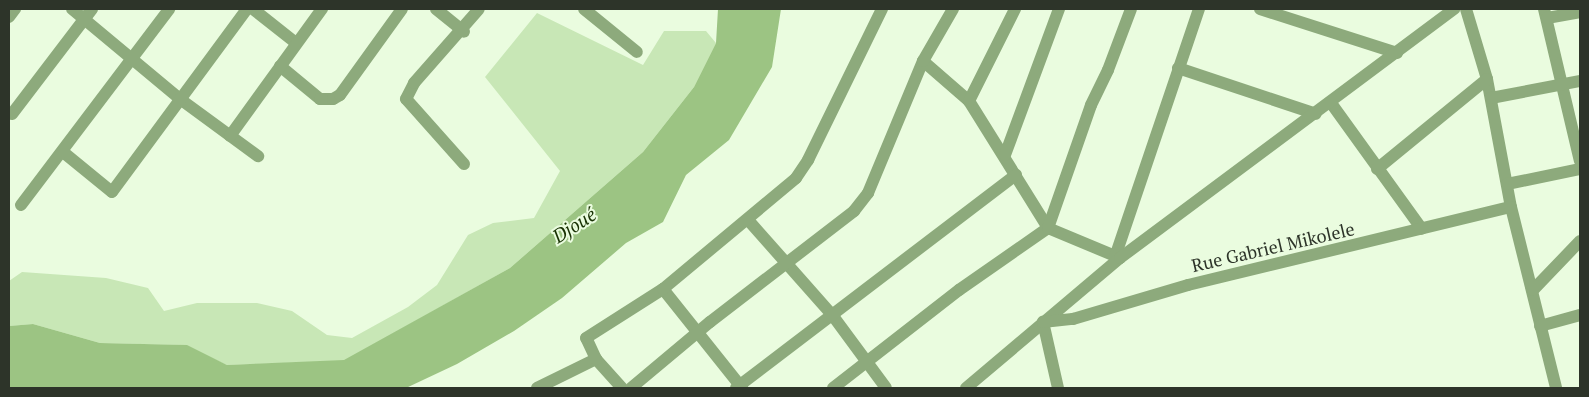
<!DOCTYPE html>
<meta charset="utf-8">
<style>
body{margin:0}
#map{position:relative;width:1589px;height:397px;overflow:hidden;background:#eafcdf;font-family:"PT Serif",serif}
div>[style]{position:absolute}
.green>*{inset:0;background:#c8e7b6}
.water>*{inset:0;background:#9cc483}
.minor>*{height:12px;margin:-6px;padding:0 6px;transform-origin:6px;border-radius:6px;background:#8daa7c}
span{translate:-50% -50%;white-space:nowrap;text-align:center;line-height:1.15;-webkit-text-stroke:4px #eafcdf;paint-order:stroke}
.street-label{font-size:18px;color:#2d3429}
.water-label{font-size:19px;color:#183103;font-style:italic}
.frame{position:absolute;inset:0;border:10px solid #2d3429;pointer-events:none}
</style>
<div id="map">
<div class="green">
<div style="clip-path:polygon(537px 13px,643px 65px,664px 31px,706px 31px,716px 43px,694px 87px,643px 152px,510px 268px,344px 361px,227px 365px,182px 345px,100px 343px,33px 324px,9px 326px,9px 281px,22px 272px,106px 278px,148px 288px,164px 311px,197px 303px,257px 303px,292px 311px,327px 335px,352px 338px,408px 307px,437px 285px,468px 235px,493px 223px,534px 218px,560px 171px,485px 77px)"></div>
</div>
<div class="water">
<div style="clip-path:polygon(718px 9px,781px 9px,772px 67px,729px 140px,686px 175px,663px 222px,626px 243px,562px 298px,514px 331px,457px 364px,406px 388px,9px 388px,9px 326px,33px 324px,100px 343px,187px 345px,227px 365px,344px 360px,510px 268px,643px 152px,694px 87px,716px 43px)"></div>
</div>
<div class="minor">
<div style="left:72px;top:9px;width:141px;rotate:39.8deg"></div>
<div style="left:180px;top:99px;width:97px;rotate:36.2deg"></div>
<div style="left:253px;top:9px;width:55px;rotate:38.3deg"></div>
<div style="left:436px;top:9px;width:36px;rotate:39deg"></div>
<div style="left:584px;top:9px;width:68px;rotate:39.1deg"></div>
<div style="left:1260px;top:9px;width:144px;rotate:17.8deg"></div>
<div style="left:1466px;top:9px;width:73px;rotate:73.3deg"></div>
<div style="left:1487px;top:79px;width:130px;rotate:79.4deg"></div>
<div style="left:1511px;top:207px;width:187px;rotate:76deg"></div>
<div style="left:1544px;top:9px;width:156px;rotate:76.7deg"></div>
<div style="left:9px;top:17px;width:10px;rotate:-53deg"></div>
<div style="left:1547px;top:18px;width:34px;rotate:-10deg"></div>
<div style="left:923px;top:61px;width:61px;rotate:41deg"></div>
<div style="left:969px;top:101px;width:150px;rotate:58.1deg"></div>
<div style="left:1048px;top:228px;width:78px;rotate:22.6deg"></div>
<div style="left:280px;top:66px;width:52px;rotate:39.5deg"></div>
<div style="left:320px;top:99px;width:13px"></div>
<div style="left:333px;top:99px;width:8px;rotate:-30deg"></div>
<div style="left:340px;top:95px;width:106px;rotate:-54.2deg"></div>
<div style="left:1178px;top:68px;width:145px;rotate:18.4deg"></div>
<div style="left:1491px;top:98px;width:91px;rotate:-10.8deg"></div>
<div style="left:969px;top:101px;width:103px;rotate:-63.4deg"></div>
<div style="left:1331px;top:103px;width:155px;rotate:54.2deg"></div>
<div style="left:12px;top:114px;width:132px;rotate:-52.7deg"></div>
<div style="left:230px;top:136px;width:157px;rotate:-54.1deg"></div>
<div style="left:63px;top:152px;width:63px;rotate:39.2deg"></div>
<div style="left:112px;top:192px;width:227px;rotate:-53.6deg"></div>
<div style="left:1005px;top:155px;width:156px;rotate:-69.7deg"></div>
<div style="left:464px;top:164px;width:87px;rotate:-131.7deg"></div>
<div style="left:406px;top:99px;width:18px;rotate:-63deg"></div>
<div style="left:414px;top:83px;width:98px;rotate:-48.7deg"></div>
<div style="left:1377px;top:169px;width:142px;rotate:-39.3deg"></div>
<div style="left:1507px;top:184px;width:75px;rotate:-11.6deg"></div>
<div style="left:21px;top:205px;width:246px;rotate:-52.9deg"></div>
<div style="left:749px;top:221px;width:127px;rotate:48.5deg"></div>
<div style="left:833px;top:316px;width:89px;rotate:53.6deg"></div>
<div style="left:1115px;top:257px;width:262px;rotate:-71.3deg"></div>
<div style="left:663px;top:289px;width:127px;rotate:51.4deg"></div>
<div style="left:1533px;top:290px;width:68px;rotate:-46.2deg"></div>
<div style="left:1540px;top:326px;width:41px;rotate:-15.4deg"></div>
<div style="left:537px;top:388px;width:66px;rotate:-26.2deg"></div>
<div style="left:622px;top:388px;width:39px;rotate:-132deg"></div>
<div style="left:596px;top:359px;width:23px;rotate:-115deg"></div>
<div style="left:586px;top:338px;width:91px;rotate:-32.5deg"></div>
<div style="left:663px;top:289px;width:173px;rotate:-39.8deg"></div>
<div style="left:796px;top:178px;width:22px;rotate:-56deg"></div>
<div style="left:808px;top:160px;width:168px;rotate:-63.9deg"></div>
<div style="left:631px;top:388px;width:103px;rotate:-39.9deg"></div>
<div style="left:710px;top:322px;width:182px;rotate:-37.6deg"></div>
<div style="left:854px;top:211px;width:23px;rotate:-52deg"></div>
<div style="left:868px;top:193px;width:143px;rotate:-67.4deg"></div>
<div style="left:923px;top:61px;width:60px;rotate:-60deg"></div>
<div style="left:736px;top:388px;width:352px;rotate:-37.3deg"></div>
<div style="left:833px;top:388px;width:160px;rotate:-37.9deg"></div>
<div style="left:959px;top:290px;width:108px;rotate:-34.9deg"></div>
<div style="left:1048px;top:228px;width:130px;rotate:-70.7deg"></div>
<div style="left:1091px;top:105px;width:39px;rotate:-64deg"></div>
<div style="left:1108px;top:70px;width:65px;rotate:-69.3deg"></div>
<div style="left:966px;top:388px;width:202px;rotate:-40.2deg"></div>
<div style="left:1120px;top:258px;width:417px;rotate:-36.7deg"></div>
<div style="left:1058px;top:388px;width:68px;rotate:-102.8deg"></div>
<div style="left:1043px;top:322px;width:30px;rotate:-6deg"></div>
<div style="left:1073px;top:319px;width:120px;rotate:-16.5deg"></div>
<div style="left:1188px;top:285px;width:332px;rotate:-13.6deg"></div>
</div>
<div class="street-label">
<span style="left:1273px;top:247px;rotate:-13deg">Rue Gabriel Mikolele</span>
</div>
<div class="water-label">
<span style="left:574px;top:225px;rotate:-33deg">Djoué</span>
</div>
<div class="frame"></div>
</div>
